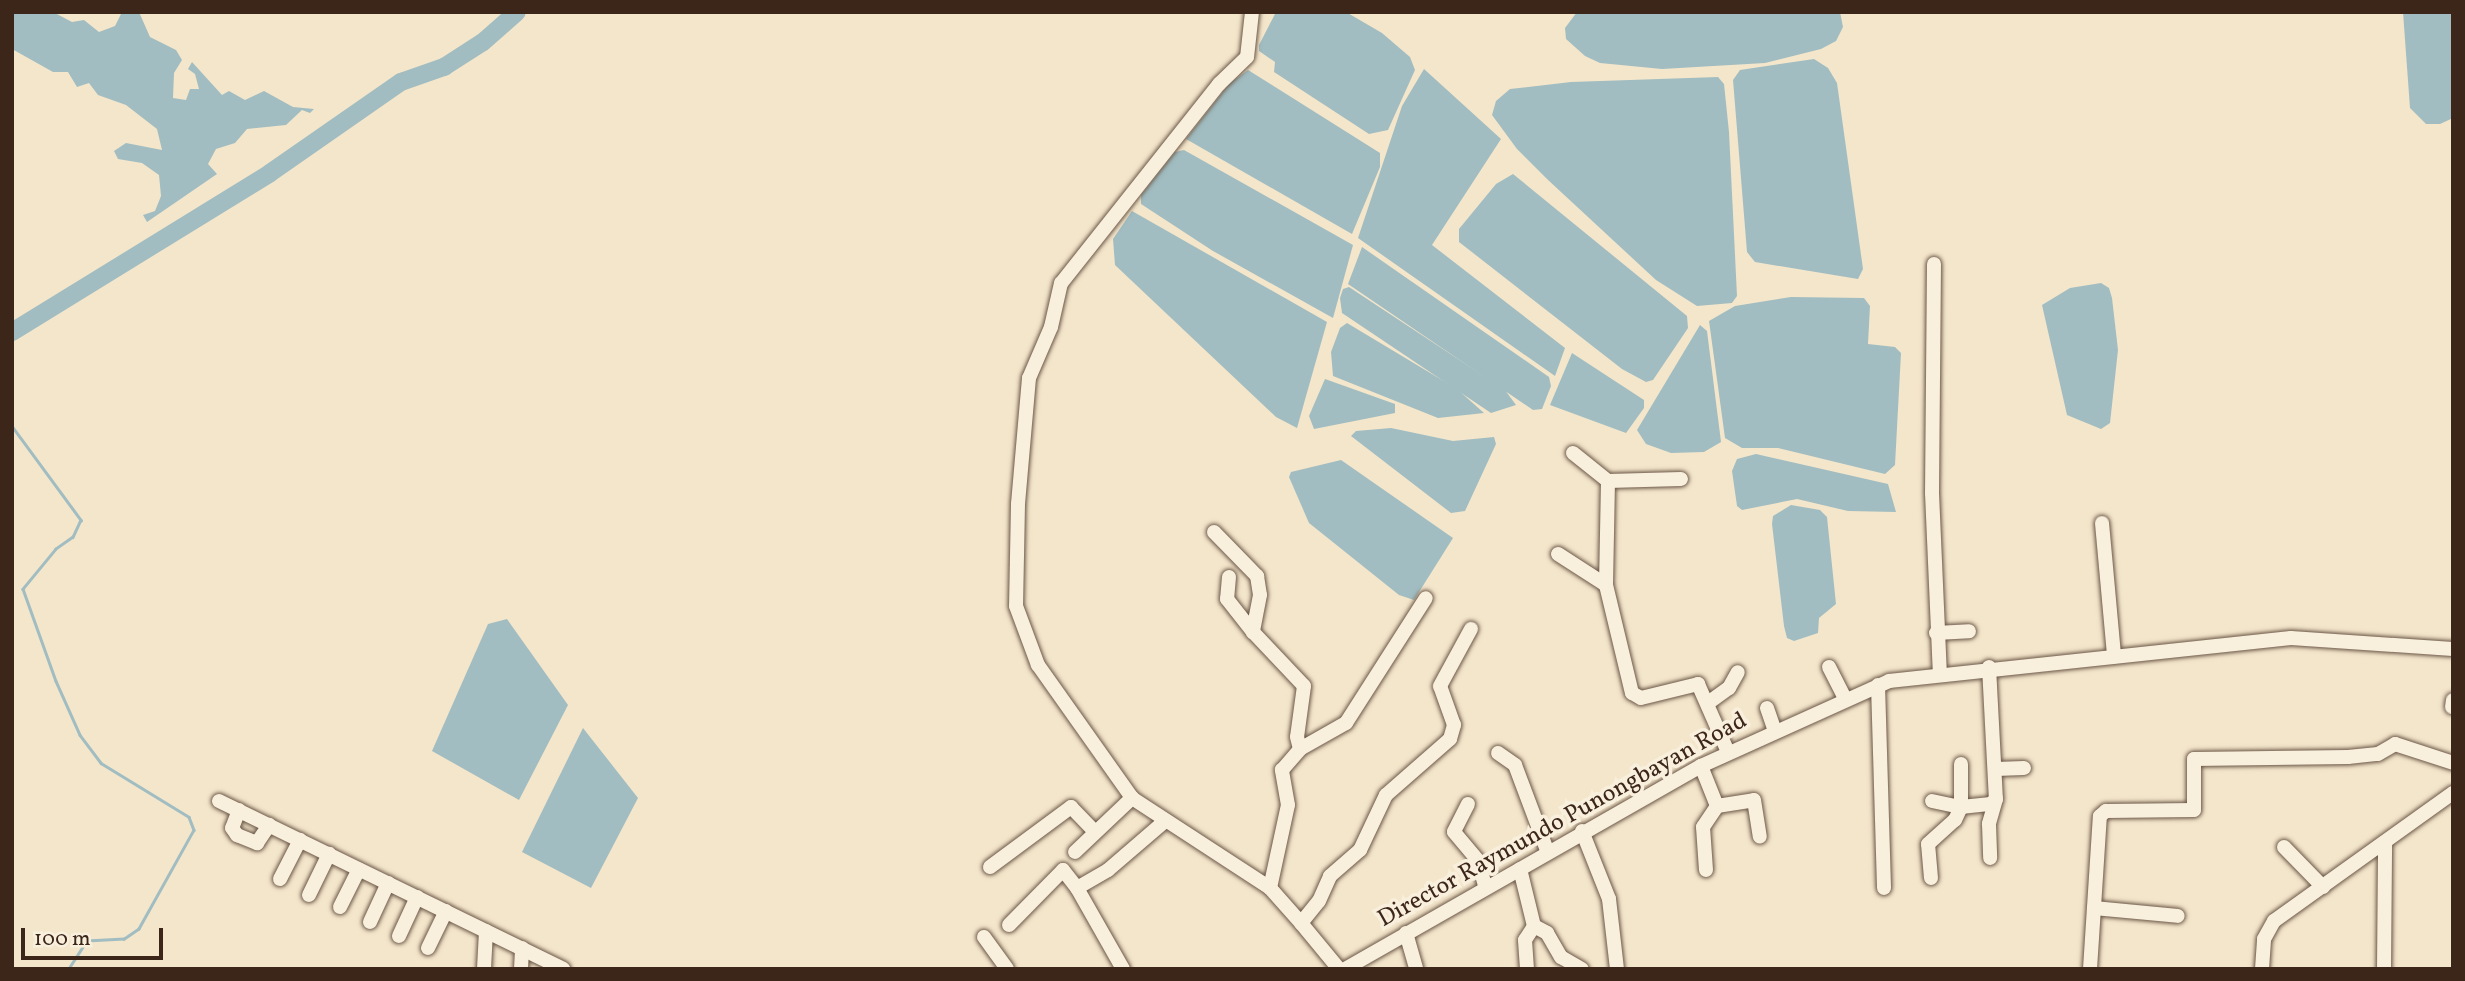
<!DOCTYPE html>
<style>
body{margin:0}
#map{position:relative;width:2465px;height:981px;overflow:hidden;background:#f4e6cb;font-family:Vollkorn,serif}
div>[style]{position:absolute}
.water>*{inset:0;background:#a1bdc1}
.stream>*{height:2.5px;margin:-1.25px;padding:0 1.25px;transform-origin:1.25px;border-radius:1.25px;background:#a1bdc1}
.river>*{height:18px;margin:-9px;padding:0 9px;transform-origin:9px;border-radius:9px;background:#a1bdc1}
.roads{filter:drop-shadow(0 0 2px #6a5646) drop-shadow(0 0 2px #6a5646)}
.minor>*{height:14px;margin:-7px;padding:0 7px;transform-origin:7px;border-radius:7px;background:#f8efdd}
span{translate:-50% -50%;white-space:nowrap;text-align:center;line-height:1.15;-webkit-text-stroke:7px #f8efdd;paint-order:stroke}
.street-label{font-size:24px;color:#3c261a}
.frame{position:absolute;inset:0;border:14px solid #3c261a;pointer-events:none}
.scale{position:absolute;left:21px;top:928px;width:142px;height:32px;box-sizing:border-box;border:4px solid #3c261a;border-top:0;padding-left:9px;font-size:21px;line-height:24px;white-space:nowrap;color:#3c261a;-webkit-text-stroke:5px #f8efdd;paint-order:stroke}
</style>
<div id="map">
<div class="water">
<div style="clip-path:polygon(12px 12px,53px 12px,72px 22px,84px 20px,99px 32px,115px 26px,121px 14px,139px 12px,150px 37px,176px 50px,182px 60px,174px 73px,173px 98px,186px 100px,190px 89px,199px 89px,195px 74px,188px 69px,192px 62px,222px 95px,229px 91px,245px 100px,264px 91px,293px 107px,314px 109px,310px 113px,302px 110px,286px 125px,247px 129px,235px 143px,216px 149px,208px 164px,217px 174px,147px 222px,143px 215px,155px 211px,161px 196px,159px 175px,142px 163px,118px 159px,114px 151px,126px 143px,162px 150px,157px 129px,126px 105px,98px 95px,89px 83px,77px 87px,68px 72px,53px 72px,12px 49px)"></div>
<div style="clip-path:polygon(1276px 12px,1346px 12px,1382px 33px,1410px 57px,1415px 70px,1388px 130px,1369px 134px,1274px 72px,1275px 62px,1259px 51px,1259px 45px)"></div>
<div style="clip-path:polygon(1577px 12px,1840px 12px,1843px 27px,1836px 41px,1821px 49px,1765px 63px,1662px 69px,1600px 63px,1585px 56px,1566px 39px,1565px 28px)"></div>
<div style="clip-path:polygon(2403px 12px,2453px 12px,2453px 118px,2440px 124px,2426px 124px,2410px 108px)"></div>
<div style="clip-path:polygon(1814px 59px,1828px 68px,1837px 83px,1863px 269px,1858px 279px,1755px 262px,1747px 252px,1733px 80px,1740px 70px)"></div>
<div style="clip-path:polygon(1424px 69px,1501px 139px,1432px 245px,1565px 348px,1555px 376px,1358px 238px,1402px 106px)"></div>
<div style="clip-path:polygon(1248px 70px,1380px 153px,1380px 167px,1352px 234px,1186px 139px,1229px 84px)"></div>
<div style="clip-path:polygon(1718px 77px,1724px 84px,1729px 132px,1737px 296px,1732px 303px,1697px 306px,1656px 280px,1547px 179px,1517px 149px,1492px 115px,1496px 101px,1510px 89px,1571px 82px)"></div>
<div style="clip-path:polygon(1184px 150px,1353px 245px,1333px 318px,1213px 251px,1141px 204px,1141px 195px,1175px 152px)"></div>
<div style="clip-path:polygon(1513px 174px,1687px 316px,1688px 328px,1653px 380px,1646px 382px,1622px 369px,1459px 242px,1459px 229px,1496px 184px)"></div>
<div style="clip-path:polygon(1132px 211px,1327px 322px,1297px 428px,1276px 417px,1115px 265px,1113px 239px)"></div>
<div style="clip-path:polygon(1362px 247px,1549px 377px,1551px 386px,1542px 409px,1533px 410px,1348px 284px)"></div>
<div style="clip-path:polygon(2101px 283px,2109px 288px,2112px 298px,2118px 350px,2110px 423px,2101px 429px,2067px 415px,2042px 305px,2070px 288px)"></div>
<div style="clip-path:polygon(1349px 287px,1505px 390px,1516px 405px,1491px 413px,1342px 313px,1340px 298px,1343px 289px)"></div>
<div style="clip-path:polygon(1791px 297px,1864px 298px,1870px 306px,1868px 344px,1895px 347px,1901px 353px,1895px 465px,1885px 474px,1778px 448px,1742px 448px,1725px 438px,1709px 321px,1735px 306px)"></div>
<div style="clip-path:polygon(1347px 323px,1457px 389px,1484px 413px,1438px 418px,1333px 376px,1331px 352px,1340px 328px)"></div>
<div style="clip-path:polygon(1700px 325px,1707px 331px,1721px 442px,1704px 452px,1671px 453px,1646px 444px,1637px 430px)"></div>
<div style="clip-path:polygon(1572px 353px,1644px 400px,1644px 408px,1626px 433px,1550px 405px)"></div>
<div style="clip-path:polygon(1325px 379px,1395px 404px,1395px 413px,1314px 429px,1309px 416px)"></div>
<div style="clip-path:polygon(1391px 428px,1453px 441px,1494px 437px,1496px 444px,1465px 511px,1451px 513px,1351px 436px,1356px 431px)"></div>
<div style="clip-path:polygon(1756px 454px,1888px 484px,1896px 512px,1848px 511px,1797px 499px,1742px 510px,1737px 506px,1732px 471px,1737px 459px)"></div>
<div style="clip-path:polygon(1341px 460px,1453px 538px,1414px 600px,1399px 595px,1309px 523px,1289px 477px,1291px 472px)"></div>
<div style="clip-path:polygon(1791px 505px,1820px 510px,1827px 517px,1836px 604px,1819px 618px,1818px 633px,1794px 641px,1787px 638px,1784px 626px,1772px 524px,1773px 516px)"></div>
<div style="clip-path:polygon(507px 619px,568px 705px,519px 800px,432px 751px,488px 624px)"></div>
<div style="clip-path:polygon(583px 728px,638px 798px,591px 888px,522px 852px)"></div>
</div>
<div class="stream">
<div style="left:12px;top:426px;width:117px;rotate:53.7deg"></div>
<div style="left:81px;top:520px;width:19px;rotate:115deg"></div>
<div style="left:73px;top:537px;width:21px;rotate:145deg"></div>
<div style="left:56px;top:549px;width:52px;rotate:129.5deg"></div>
<div style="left:23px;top:589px;width:98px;rotate:70.3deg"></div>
<div style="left:56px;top:681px;width:59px;rotate:66deg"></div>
<div style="left:80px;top:735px;width:35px;rotate:53deg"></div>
<div style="left:101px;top:763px;width:103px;rotate:31.5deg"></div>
<div style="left:189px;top:817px;width:14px;rotate:69deg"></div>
<div style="left:194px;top:830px;width:113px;rotate:119.1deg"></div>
<div style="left:139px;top:929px;width:18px;rotate:146deg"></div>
<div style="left:124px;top:939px;width:37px;rotate:177deg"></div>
<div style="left:87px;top:941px;width:33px;rotate:123deg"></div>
</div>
<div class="river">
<div style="left:12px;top:332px;width:303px;rotate:-31.6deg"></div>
<div style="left:270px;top:173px;width:160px;rotate:-34.8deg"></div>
<div style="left:401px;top:82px;width:46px;rotate:-19.2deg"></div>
<div style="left:444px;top:67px;width:46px;rotate:-32.7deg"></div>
<div style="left:483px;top:42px;width:45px;rotate:-41.4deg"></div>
</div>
<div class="roads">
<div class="minor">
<div style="left:1252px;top:12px;width:45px;rotate:96.3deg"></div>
<div style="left:1247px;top:57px;width:39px;rotate:136deg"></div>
<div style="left:1219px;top:84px;width:254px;rotate:128.4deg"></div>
<div style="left:1061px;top:283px;width:45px;rotate:102.8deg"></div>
<div style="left:1051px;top:327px;width:56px;rotate:113.3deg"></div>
<div style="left:1029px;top:378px;width:126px;rotate:95deg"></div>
<div style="left:1018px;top:504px;width:102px;rotate:91.1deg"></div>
<div style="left:1016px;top:606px;width:63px;rotate:69.6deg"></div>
<div style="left:1038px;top:665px;width:163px;rotate:54.7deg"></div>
<div style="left:1132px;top:798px;width:165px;rotate:33.1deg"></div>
<div style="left:1270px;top:888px;width:47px;rotate:48.5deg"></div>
<div style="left:1934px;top:264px;width:229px;rotate:90.5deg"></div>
<div style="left:1932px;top:493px;width:180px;rotate:87.5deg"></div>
<div style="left:1573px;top:453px;width:45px;rotate:38.7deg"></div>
<div style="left:1681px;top:479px;width:73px;rotate:178.4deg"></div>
<div style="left:1608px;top:481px;width:104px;rotate:91.1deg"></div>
<div style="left:1606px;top:585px;width:111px;rotate:76.5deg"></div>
<div style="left:1632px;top:693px;width:10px;rotate:29deg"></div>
<div style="left:1641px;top:698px;width:59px;rotate:-13.8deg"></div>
<div style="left:1698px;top:684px;width:74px;rotate:66.2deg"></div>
<div style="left:2102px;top:523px;width:134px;rotate:84.8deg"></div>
<div style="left:1214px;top:532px;width:62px;rotate:45.7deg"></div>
<div style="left:1257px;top:576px;width:19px;rotate:81deg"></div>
<div style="left:1260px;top:595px;width:38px;rotate:101deg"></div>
<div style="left:1253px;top:632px;width:74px;rotate:46.6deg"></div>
<div style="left:1304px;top:686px;width:51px;rotate:97.8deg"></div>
<div style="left:1297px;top:737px;width:12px;rotate:76deg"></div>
<div style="left:1300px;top:749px;width:53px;rotate:-29.5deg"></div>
<div style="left:1346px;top:723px;width:148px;rotate:-57.4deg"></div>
<div style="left:1558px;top:554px;width:57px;rotate:32.9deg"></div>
<div style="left:1229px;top:577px;width:22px;rotate:95deg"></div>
<div style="left:1227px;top:599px;width:42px;rotate:51.8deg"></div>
<div style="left:1936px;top:633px;width:33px;rotate:-3deg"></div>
<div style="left:1829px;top:667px;width:36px;rotate:63deg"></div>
<div style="left:1989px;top:667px;width:132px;rotate:87deg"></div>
<div style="left:1996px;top:799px;width:26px;rotate:106deg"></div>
<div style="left:1989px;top:824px;width:34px;rotate:88deg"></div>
<div style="left:1878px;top:685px;width:203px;rotate:88.3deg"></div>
<div style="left:1708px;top:703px;width:26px;rotate:-36deg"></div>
<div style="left:1729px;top:688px;width:18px;rotate:-61deg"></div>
<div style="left:2452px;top:707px;width:7px;rotate:-82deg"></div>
<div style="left:1767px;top:708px;width:24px;rotate:71deg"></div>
<div style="left:1498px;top:753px;width:21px;rotate:35deg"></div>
<div style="left:1515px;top:765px;width:91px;rotate:69.4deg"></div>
<div style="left:1701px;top:766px;width:43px;rotate:68.2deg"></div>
<div style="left:1717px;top:806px;width:37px;rotate:-9deg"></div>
<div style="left:1754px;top:800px;width:37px;rotate:81deg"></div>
<div style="left:1996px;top:769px;width:28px;rotate:-2deg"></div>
<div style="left:219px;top:801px;width:383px;rotate:26deg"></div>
<div style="left:1932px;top:801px;width:30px;rotate:12deg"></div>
<div style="left:1961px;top:807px;width:30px;rotate:-6deg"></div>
<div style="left:1991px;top:804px;width:7px;rotate:-45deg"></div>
<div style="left:1468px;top:804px;width:31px;rotate:117deg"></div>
<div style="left:1454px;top:832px;width:38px;rotate:50deg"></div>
<div style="left:1478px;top:861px;width:25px;rotate:74deg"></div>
<div style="left:239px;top:810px;width:19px;rotate:111deg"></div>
<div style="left:232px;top:828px;width:9px;rotate:54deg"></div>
<div style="left:237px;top:835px;width:22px;rotate:22deg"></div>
<div style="left:257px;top:843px;width:22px;rotate:-56deg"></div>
<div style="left:1582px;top:831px;width:73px;rotate:68.3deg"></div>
<div style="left:1609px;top:899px;width:70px;rotate:83.5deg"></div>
<div style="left:2284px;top:847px;width:56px;rotate:45.7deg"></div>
<div style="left:1075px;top:852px;width:79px;rotate:-43.5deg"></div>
<div style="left:990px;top:867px;width:101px;rotate:-36.5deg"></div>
<div style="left:1071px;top:807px;width:33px;rotate:46deg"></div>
<div style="left:1520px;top:869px;width:59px;rotate:76.2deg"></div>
<div style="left:1534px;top:926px;width:15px;rotate:28deg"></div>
<div style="left:1547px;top:933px;width:28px;rotate:60deg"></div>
<div style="left:1561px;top:957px;width:24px;rotate:30deg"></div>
<div style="left:1706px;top:870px;width:43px;rotate:-94deg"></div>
<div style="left:1703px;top:827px;width:25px;rotate:-56deg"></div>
<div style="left:1931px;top:878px;width:34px;rotate:-95deg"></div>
<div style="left:1928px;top:844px;width:36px;rotate:-42deg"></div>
<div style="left:1955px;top:820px;width:14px;rotate:-65deg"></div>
<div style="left:1961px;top:807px;width:43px;rotate:-90deg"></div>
<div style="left:280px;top:879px;width:44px;rotate:-62.9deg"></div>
<div style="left:1270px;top:888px;width:85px;rotate:-77.8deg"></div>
<div style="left:1288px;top:805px;width:36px;rotate:-100deg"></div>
<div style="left:1282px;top:770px;width:28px;rotate:-49deg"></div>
<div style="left:309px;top:895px;width:46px;rotate:-64deg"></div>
<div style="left:340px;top:907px;width:42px;rotate:-63.4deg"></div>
<div style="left:2094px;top:908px;width:84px;rotate:5.4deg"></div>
<div style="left:370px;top:922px;width:43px;rotate:-65.2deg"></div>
<div style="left:1009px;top:925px;width:77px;rotate:-45.5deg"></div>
<div style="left:1063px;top:870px;width:23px;rotate:52deg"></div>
<div style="left:1406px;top:933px;width:37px;rotate:74deg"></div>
<div style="left:399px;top:936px;width:43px;rotate:-65.2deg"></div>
<div style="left:984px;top:937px;width:39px;rotate:54deg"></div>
<div style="left:428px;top:948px;width:41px;rotate:-64.1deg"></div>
<div style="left:484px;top:969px;width:38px;rotate:-87deg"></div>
<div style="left:521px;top:969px;width:21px;rotate:-87deg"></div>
<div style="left:1123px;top:969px;width:93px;rotate:-119.6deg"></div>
<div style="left:1077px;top:888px;width:36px;rotate:-30deg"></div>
<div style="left:1108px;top:870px;width:75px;rotate:-40.7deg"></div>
<div style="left:1339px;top:969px;width:60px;rotate:-129.6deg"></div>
<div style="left:1301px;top:923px;width:28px;rotate:-51deg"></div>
<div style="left:1319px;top:901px;width:27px;rotate:-66deg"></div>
<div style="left:1330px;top:876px;width:40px;rotate:-41deg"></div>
<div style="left:1360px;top:850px;width:61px;rotate:-64.7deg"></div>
<div style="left:1386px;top:795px;width:85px;rotate:-41.2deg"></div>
<div style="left:1450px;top:739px;width:15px;rotate:-74deg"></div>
<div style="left:1454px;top:725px;width:41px;rotate:-109.7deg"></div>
<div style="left:1440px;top:686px;width:65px;rotate:-61.5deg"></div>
<div style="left:1345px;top:969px;width:410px;rotate:-29.7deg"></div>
<div style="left:1701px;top:766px;width:206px;rotate:-24.3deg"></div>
<div style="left:1889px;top:681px;width:404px;rotate:-6.1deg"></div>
<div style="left:2291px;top:638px;width:162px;rotate:3.9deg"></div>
<div style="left:1527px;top:969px;width:29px;rotate:-94deg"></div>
<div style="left:1525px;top:940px;width:17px;rotate:-57deg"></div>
<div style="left:2090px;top:969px;width:153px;rotate:-86.3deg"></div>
<div style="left:2100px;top:816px;width:8px;rotate:-40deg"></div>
<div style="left:2106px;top:811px;width:88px;rotate:-0.7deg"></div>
<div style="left:2194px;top:810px;width:51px;rotate:-90deg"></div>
<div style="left:2194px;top:759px;width:154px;rotate:-0.7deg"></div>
<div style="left:2348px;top:757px;width:30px;rotate:-6deg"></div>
<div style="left:2378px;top:754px;width:20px;rotate:-30deg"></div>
<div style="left:2395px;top:744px;width:61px;rotate:18.1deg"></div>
<div style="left:2262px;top:969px;width:30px;rotate:-86deg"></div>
<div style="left:2264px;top:939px;width:21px;rotate:-61deg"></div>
<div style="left:2274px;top:921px;width:220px;rotate:-35.6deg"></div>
<div style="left:2384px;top:969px;width:127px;rotate:-89.5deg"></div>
</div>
</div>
<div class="street-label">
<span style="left:1563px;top:821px;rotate:-29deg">Director Raymundo Punongbayan Road</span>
</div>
<div class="frame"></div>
<div class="scale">100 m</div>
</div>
